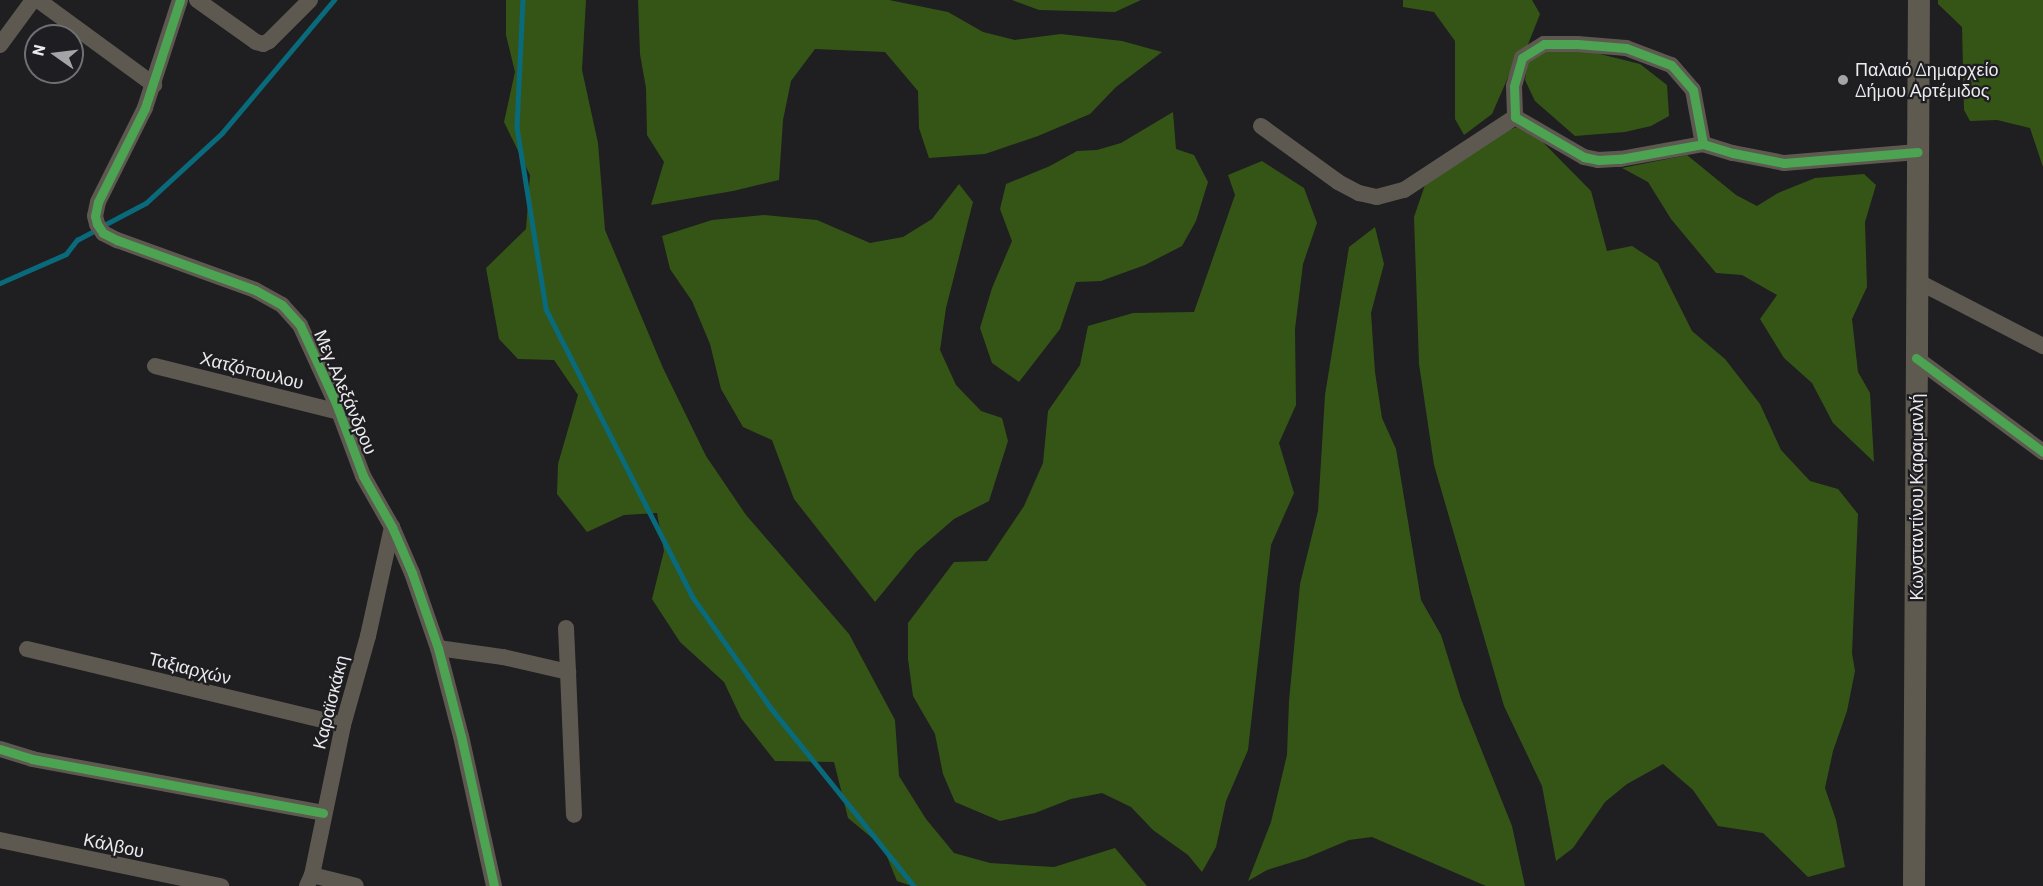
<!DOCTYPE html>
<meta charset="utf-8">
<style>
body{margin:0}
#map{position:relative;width:2043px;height:886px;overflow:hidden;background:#1f1e20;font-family:Barlow,sans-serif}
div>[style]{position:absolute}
.forest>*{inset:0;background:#355516}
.stream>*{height:4.5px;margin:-2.25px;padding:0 2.25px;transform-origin:2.25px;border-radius:2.25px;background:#096a7b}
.minor>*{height:16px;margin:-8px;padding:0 8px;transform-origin:8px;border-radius:8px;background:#5e5950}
.major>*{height:22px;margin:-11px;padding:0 11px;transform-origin:11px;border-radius:11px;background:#5f5a50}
.cycleway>*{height:9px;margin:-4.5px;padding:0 4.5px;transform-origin:4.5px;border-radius:4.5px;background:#4ca352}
.dots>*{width:16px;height:16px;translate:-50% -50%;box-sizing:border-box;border:3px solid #1e1d21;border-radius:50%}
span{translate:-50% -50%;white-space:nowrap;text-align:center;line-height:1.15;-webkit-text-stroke:4.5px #1e1d21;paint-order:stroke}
.poi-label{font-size:18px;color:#ebebed}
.left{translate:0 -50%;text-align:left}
.street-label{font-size:18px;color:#ebebed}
.north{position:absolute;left:24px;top:24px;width:60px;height:60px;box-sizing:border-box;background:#1e1d21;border:2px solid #706f73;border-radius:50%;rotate:284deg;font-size:16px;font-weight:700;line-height:24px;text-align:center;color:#ebebed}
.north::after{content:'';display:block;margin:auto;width:21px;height:27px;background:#a4a3a5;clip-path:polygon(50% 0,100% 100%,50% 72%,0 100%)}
</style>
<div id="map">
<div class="forest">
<div style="clip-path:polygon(506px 0,586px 0,582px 70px,598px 143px,605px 230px,663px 368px,706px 456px,746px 515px,849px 634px,895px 720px,899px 776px,926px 819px,954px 853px,990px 863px,1054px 867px,1115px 848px,1147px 886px,912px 886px,897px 881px,883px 847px,848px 818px,834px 762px,775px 761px,741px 718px,724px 682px,680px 642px,652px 599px,664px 551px,657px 513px,624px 515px,587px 532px,557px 494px,558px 464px,578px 395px,554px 360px,518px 359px,499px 339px,486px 268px,526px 229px,530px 175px,504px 122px,515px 72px,506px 35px)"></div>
<div style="clip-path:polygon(638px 0,889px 0,948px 12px,983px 32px,1015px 40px,1061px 34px,1122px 41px,1162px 52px,1116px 87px,1090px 114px,1038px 136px,985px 154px,929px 158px,919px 128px,918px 91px,885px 52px,815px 49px,791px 81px,783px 120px,779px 180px,733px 191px,651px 205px,664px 162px,647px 135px,646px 88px,640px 54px)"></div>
<div style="clip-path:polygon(1012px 0,1141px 0,1115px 12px,1039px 10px)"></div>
<div style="clip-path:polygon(1403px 0,1532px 0,1540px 14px,1527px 47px,1517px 57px,1492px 114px,1464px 135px,1455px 119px,1455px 41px,1434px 12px,1403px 7px)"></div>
<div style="clip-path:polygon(1938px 0,2043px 0,2043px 167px,2030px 128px,1997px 120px,1970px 121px,1964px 110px,1962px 27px,1938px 4px)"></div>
<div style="clip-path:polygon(1550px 50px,1592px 52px,1640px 64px,1667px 85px,1669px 116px,1651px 126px,1625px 132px,1575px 136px,1535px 101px,1525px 80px,1529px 53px)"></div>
<div style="clip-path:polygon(1173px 112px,1176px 149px,1194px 155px,1208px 182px,1196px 221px,1182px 246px,1145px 265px,1101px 281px,1076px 282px,1060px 329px,1019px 382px,992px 363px,980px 328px,992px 288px,1012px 241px,1000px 209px,1006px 184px,1050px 166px,1077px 151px,1097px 150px,1121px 143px)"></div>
<div style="clip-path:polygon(1525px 124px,1591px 191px,1607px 251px,1632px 246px,1658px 263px,1692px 331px,1725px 359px,1760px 404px,1781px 450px,1810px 481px,1838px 489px,1858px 514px,1852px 653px,1855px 671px,1847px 711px,1833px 751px,1825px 788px,1836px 820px,1845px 867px,1808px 877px,1763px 833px,1718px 826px,1693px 790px,1663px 764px,1627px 784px,1605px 802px,1573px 848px,1556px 861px,1542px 786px,1504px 706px,1434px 465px,1419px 364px,1414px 217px,1425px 185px,1501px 133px)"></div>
<div style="clip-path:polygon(1687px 155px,1736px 195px,1757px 206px,1778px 193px,1815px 178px,1864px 174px,1876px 185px,1865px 222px,1867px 287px,1852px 319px,1858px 372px,1870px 393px,1874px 462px,1833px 423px,1812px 383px,1784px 358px,1760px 319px,1777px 295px,1742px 275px,1716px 273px,1671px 219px,1648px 182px,1622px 168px)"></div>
<div style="clip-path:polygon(1262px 161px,1304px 188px,1317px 223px,1303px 264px,1295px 329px,1296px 405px,1279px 443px,1294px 493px,1271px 545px,1248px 750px,1226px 801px,1216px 847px,1202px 872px,1188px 855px,1153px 830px,1131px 807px,1102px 793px,1071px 799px,1035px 813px,1000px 821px,955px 802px,943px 774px,935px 734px,913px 696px,908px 659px,908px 623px,954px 562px,987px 561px,1024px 506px,1043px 463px,1048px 411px,1080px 365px,1088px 326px,1133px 313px,1194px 312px,1235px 195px,1228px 175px)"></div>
<div style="clip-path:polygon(959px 184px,973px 202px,946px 308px,940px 350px,956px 385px,981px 411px,1002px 418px,1008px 441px,989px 501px,954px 519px,916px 552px,875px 602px,794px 499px,772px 440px,743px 427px,721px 389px,710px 344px,692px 301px,670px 269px,662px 236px,712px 220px,764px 215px,817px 220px,870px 243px,903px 237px,932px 219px)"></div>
<div style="clip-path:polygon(1375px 227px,1384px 264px,1371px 313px,1375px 372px,1382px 418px,1396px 449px,1421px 600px,1441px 635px,1461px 699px,1512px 826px,1525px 886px,1486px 886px,1372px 837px,1349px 840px,1306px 858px,1267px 870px,1248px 881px,1271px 822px,1287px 755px,1289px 701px,1300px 584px,1318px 511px,1325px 395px,1349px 247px)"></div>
</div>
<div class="stream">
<div style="left:523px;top:0;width:127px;rotate:92.7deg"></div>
<div style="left:517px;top:127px;width:184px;rotate:80.9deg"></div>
<div style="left:546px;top:309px;width:322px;rotate:63deg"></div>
<div style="left:692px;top:596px;width:137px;rotate:54.8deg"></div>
<div style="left:771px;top:708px;width:228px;rotate:51.2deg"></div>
<div style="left:106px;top:224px;width:45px;rotate:-27.7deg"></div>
<div style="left:146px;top:203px;width:103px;rotate:-42.6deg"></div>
<div style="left:222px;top:133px;width:174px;rotate:-49.9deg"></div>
<div style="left:0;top:283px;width:72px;rotate:-23.7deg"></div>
<div style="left:66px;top:254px;width:18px;rotate:-52deg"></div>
<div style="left:77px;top:240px;width:17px;rotate:-28deg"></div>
</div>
<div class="minor">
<div style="left:38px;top:0;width:144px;rotate:36.2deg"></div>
<div style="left:180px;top:0;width:114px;rotate:108deg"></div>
<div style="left:145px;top:108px;width:105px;rotate:116.6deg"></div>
<div style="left:98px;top:202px;width:14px;rotate:102deg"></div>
<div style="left:95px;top:216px;width:8px;rotate:76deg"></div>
<div style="left:97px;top:224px;width:11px;rotate:56deg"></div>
<div style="left:103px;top:233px;width:16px;rotate:27deg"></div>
<div style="left:117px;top:240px;width:147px;rotate:19.9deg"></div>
<div style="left:255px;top:290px;width:31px;rotate:29deg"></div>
<div style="left:282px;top:305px;width:27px;rotate:48deg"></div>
<div style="left:300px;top:325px;width:84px;rotate:65.3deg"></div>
<div style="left:335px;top:401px;width:80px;rotate:69.5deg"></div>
<div style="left:363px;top:476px;width:59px;rotate:60.4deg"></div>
<div style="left:392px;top:527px;width:50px;rotate:66.5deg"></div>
<div style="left:412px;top:573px;width:79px;rotate:70.9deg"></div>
<div style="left:438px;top:648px;width:91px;rotate:75.4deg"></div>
<div style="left:461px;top:736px;width:154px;rotate:77.6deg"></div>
<div style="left:197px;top:0;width:72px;rotate:35.4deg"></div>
<div style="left:256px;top:42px;width:7px;rotate:16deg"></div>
<div style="left:263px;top:44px;width:7px;rotate:-27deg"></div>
<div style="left:269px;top:41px;width:58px;rotate:-45deg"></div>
<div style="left:0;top:45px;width:56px;rotate:-53.7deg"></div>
<div style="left:1261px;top:126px;width:95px;rotate:36deg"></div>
<div style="left:1338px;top:182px;width:24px;rotate:28deg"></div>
<div style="left:1359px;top:193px;width:18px;rotate:13deg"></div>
<div style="left:1377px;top:197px;width:28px;rotate:-15deg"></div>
<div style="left:1404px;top:190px;width:133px;rotate:-33.3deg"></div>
<div style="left:1703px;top:144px;width:55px;rotate:-100.5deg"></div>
<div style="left:1693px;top:90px;width:33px;rotate:-131deg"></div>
<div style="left:1671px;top:65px;width:48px;rotate:-159.3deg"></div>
<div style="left:1626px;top:48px;width:49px;rotate:-175.3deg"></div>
<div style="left:1577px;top:44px;width:33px;rotate:180deg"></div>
<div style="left:1544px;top:44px;width:26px;rotate:148deg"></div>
<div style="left:1522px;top:58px;width:29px;rotate:106deg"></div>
<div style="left:1514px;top:86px;width:31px;rotate:88deg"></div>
<div style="left:1515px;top:117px;width:80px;rotate:30.1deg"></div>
<div style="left:1584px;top:157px;width:14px;rotate:12deg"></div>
<div style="left:1598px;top:160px;width:22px;rotate:-3deg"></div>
<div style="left:1620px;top:159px;width:84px;rotate:-10.2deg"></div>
<div style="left:1703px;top:144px;width:31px;rotate:17deg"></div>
<div style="left:1733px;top:153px;width:52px;rotate:11.1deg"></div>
<div style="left:1784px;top:163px;width:134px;rotate:-4.7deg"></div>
<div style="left:1917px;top:281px;width:142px;rotate:27.3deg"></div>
<div style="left:1916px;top:358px;width:158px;rotate:36.5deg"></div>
<div style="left:155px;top:366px;width:190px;rotate:14deg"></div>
<div style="left:566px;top:628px;width:44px;rotate:87.4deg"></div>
<div style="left:438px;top:648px;width:66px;rotate:7.9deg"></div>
<div style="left:503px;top:657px;width:67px;rotate:13deg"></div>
<div style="left:568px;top:672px;width:143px;rotate:87.6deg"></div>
<div style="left:27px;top:649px;width:325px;rotate:13.5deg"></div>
<div style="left:0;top:749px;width:34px;rotate:17deg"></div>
<div style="left:32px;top:759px;width:296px;rotate:10.5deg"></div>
<div style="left:0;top:840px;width:226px;rotate:11.8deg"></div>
<div style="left:312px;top:875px;width:45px;rotate:14deg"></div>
<div style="left:307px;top:886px;width:12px;rotate:-66deg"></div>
<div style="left:312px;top:875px;width:153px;rotate:-78.3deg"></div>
<div style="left:343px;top:725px;width:92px;rotate:-74.3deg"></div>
<div style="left:368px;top:636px;width:112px;rotate:-77.6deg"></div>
</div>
<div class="major">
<div style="left:1914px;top:886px;width:886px;rotate:-89.68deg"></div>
</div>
<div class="cycleway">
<div style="left:180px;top:0;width:114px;rotate:108deg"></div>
<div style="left:145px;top:108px;width:105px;rotate:116.6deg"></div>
<div style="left:98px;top:202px;width:14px;rotate:102deg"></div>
<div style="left:95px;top:216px;width:8px;rotate:76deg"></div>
<div style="left:97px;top:224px;width:11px;rotate:56deg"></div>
<div style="left:103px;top:233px;width:16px;rotate:27deg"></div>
<div style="left:117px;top:240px;width:147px;rotate:19.9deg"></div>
<div style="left:255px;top:290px;width:31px;rotate:29deg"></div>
<div style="left:282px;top:305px;width:27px;rotate:48deg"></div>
<div style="left:300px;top:325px;width:84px;rotate:65.3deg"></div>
<div style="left:335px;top:401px;width:80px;rotate:69.5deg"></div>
<div style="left:363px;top:476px;width:59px;rotate:60.4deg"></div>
<div style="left:392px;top:527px;width:50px;rotate:66.5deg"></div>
<div style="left:412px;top:573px;width:79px;rotate:70.9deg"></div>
<div style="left:438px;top:648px;width:91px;rotate:75.4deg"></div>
<div style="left:461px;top:736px;width:154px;rotate:77.6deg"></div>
<div style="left:1703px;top:144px;width:55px;rotate:-100.5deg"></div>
<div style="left:1693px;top:90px;width:33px;rotate:-131deg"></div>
<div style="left:1671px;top:65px;width:48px;rotate:-159.3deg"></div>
<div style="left:1626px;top:48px;width:49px;rotate:-175.3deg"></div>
<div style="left:1577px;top:44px;width:33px;rotate:180deg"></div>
<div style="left:1544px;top:44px;width:26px;rotate:148deg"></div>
<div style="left:1522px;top:58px;width:29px;rotate:106deg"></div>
<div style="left:1514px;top:86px;width:31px;rotate:88deg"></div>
<div style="left:1515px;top:117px;width:80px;rotate:30.1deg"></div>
<div style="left:1584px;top:157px;width:14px;rotate:12deg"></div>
<div style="left:1598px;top:160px;width:22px;rotate:-3deg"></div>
<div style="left:1620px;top:159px;width:84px;rotate:-10.2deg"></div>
<div style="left:1703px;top:144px;width:31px;rotate:17deg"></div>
<div style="left:1733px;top:153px;width:52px;rotate:11.1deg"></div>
<div style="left:1784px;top:163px;width:134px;rotate:-4.7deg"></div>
<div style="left:1916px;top:358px;width:158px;rotate:36.5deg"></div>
<div style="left:0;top:749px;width:34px;rotate:17deg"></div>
<div style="left:32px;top:759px;width:296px;rotate:10.5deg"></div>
</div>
<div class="dots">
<div style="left:1843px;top:80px;background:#a4a3a5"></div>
</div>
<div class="poi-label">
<span class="left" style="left:1855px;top:80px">Παλαιό Δημαρχείο<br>Δήμου Αρτέμιδος</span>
</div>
<div class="street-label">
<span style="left:252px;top:370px;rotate:14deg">Χατζόπουλου</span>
<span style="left:346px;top:392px;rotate:67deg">Μεγ.Αλεξάνδρου</span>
<span style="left:1916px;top:497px;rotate:-90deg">Κωνσταντίνου Καραμανλή</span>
<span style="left:190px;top:668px;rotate:14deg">Ταξιαρχών</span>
<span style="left:330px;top:702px;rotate:-76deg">Καραϊσκάκη</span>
<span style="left:114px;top:845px;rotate:12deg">Κάλβου</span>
</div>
<div class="north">N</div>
</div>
